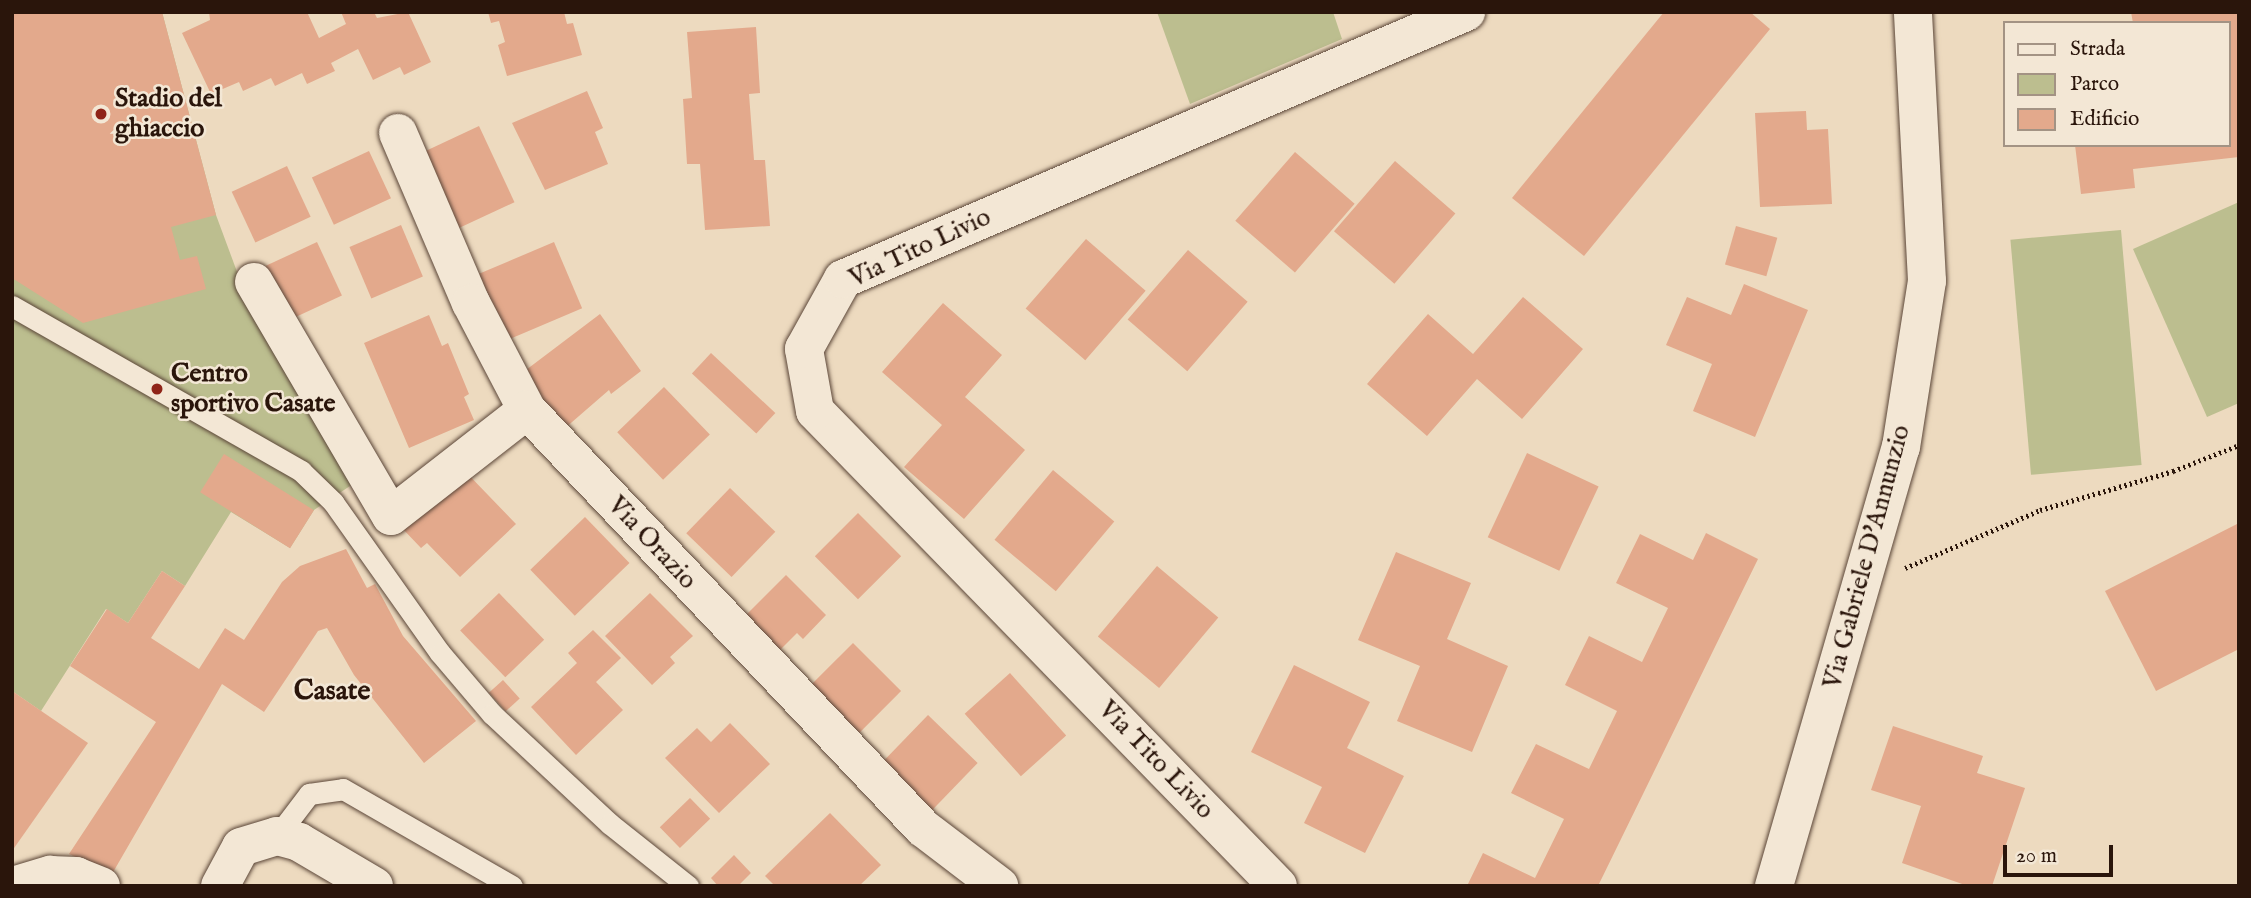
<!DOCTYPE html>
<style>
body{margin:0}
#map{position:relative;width:2251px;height:898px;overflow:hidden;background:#eddabf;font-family:"IM FELL English",serif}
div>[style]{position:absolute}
.green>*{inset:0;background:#bcbe8f;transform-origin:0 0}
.building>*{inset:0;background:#e3a98c;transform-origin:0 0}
.path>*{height:4.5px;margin-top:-2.25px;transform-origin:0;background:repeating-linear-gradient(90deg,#2a150b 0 2px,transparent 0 5.5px)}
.roads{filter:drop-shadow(0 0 2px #5b4638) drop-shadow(0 0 2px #5b4638)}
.service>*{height:21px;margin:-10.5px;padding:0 10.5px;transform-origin:10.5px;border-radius:10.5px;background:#f3e7d5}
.minor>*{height:38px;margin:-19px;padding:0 19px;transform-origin:19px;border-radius:19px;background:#f3e7d5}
.secondary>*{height:38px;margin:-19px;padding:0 19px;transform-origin:19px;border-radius:19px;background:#f3e7d5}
.dots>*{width:19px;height:19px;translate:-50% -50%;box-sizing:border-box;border:4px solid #f3e7d5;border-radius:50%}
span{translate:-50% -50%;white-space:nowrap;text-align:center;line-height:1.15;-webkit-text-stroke:5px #f3e7d5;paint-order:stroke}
.poi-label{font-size:26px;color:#2a150b;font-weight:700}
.left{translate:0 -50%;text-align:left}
.street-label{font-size:26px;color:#2a150b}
.neighbourhood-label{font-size:28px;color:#2a150b;font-weight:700}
.frame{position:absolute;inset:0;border:14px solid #2a150b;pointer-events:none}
.legend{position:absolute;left:2003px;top:21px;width:228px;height:126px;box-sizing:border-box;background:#f3e7d5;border:2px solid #a39384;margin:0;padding:9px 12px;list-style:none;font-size:21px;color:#2a150b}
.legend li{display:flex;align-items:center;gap:14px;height:35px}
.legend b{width:35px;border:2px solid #a39384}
.scale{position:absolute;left:2003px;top:845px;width:110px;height:32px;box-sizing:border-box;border:4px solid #2a150b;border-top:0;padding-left:9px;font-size:21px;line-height:24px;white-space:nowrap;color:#2a150b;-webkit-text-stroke:5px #f3e7d5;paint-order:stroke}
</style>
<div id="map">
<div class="green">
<div style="clip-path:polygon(12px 12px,162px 12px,216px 215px,246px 296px,356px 482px,314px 510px,290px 548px,231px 512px,185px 586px,162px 571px,128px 623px,106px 609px,41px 711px,12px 691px)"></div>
<div style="clip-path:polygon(1157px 12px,1333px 12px,1342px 39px,1190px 104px)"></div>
<div style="clip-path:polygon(2239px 202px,2239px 403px,2207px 417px,2133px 249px)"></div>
<div style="left:2121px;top:230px;width:236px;height:111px;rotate:85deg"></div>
</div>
<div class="building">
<div style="clip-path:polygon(12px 12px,162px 12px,216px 215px,171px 227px,180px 260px,197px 256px,206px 289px,83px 323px,12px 278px)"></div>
<div style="clip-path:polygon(209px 12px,307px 12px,319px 38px,346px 24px,341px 12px,374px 12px,377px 18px,408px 12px,431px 62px,404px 75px,400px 67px,373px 80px,358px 49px,331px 63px,335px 71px,307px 84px,302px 73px,275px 86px,271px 78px,243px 91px,239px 82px,211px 94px,182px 33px,210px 20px)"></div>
<div style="clip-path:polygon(488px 12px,564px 12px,567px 24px,573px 23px,582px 55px,507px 76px,498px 45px,505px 42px,499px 21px,491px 23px)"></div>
<div style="clip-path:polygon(1664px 12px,1750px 12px,1770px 29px,1584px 256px,1512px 198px)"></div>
<div style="clip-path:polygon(2131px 12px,2239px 12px,2239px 157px,2133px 169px,2135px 188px,2081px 194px,2075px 145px,2228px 145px,2228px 23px,2133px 23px)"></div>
<div style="clip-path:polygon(756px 27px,760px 93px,749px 94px,754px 160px,765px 160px,770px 226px,705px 230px,700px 164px,687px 164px,683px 99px,692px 98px,687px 32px)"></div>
<div style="clip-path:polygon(587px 91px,603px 128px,595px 132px,608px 164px,545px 190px,512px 123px)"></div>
<div style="clip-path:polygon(1806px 111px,1807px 130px,1828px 129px,1832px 204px,1760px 207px,1755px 113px)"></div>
<div style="left:479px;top:126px;width:84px;height:66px;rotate:65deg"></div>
<div style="left:369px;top:151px;width:52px;height:63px;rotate:65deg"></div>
<div style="left:1295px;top:152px;width:79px;height:91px;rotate:41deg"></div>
<div style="left:1395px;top:161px;width:80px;height:93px;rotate:41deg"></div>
<div style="left:287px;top:166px;width:56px;height:61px;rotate:65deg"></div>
<div style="left:401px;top:225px;width:56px;height:56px;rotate:67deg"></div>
<div style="left:1736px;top:226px;width:43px;height:40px;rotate:16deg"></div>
<div style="left:1086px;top:239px;width:79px;height:92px;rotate:41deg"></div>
<div style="left:317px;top:242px;width:59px;height:57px;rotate:65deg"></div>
<div style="left:554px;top:242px;width:72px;height:82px;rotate:67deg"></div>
<div style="left:1188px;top:250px;width:79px;height:92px;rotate:41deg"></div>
<div style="clip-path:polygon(1744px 284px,1808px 310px,1755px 437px,1693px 411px,1712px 364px,1666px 345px,1687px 297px,1731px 315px)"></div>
<div style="clip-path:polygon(1523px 297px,1583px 349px,1522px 419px,1477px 379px,1427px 436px,1367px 384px,1428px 314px,1473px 354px)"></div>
<div style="clip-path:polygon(943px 303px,1002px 355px,965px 397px,1025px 450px,964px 519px,904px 467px,942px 425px,882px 372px)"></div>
<div style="clip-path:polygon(600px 314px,641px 371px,611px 394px,609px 390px,564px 429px,522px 373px)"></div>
<div style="clip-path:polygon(429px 315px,442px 346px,448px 343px,469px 394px,464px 397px,474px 420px,409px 448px,364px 343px)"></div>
<div style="left:711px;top:353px;width:88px;height:28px;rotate:43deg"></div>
<div style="left:664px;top:387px;width:66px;height:65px;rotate:46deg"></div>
<div style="left:1527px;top:453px;width:79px;height:93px;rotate:25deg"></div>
<div style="left:224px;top:454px;width:106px;height:45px;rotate:32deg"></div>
<div style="clip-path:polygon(461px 467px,516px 524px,460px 577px,427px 543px,421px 548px,400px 526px)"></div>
<div style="left:1053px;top:470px;width:80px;height:91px;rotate:40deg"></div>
<div style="left:730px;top:488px;width:63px;height:63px;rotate:44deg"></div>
<div style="left:858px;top:513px;width:61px;height:61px;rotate:45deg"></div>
<div style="left:585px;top:517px;width:64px;height:76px;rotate:46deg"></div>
<div style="clip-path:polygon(2239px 523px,2239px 649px,2156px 691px,2105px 591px)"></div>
<div style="clip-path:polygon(1706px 533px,1758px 559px,1598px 886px,1467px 886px,1483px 853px,1535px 878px,1564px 819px,1511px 793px,1536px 744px,1589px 769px,1617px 711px,1565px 685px,1589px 636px,1642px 662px,1668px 608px,1616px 583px,1640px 534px,1693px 560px)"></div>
<div style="clip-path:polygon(346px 549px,367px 588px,375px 584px,403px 636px,476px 721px,424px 763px,354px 675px,327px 628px,318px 631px,264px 712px,222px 684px,112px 874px,69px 854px,156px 722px,70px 666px,107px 609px,128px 623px,162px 571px,185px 586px,151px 638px,199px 669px,225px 628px,244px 640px,282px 582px,300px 566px)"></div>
<div style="clip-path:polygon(1396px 552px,1471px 583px,1447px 639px,1508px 666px,1472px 752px,1397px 721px,1420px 666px,1358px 640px)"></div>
<div style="left:1157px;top:566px;width:80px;height:92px;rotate:40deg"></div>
<div style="clip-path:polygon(786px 575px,826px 615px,803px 639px,797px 633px,777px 653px,743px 618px)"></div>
<div style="left:499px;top:593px;width:65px;height:54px;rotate:46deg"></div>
<div style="clip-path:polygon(650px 593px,693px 636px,670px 657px,675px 663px,652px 685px,605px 636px)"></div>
<div style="clip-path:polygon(593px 630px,621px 658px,596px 682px,623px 710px,576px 755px,531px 707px,577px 663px,568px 653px)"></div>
<div style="left:853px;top:643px;width:68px;height:62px;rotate:45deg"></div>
<div style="clip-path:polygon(1294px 665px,1370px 702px,1347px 748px,1404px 776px,1365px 853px,1304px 823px,1322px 787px,1251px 752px)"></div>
<div style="left:1010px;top:673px;width:84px;height:61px;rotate:48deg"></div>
<div style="left:503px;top:680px;width:25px;height:19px;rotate:48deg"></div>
<div style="clip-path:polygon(12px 691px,88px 743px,12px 851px)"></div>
<div style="left:928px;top:715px;width:69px;height:74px;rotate:44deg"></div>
<div style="clip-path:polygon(730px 723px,770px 764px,719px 813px,665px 758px,697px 728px,711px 742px)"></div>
<div style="clip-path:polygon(1893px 726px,1983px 756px,1977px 773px,2025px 788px,1992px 886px,1968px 886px,1902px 863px,1921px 806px,1871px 790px)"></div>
<div style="left:690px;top:798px;width:29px;height:42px;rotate:46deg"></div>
<div style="clip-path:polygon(830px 813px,881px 865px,859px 886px,775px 886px,765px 876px)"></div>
<div style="clip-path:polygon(734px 855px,751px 873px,738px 886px,718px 886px,711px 878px)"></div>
</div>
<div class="path">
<div style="left:1905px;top:568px;width:147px;rotate:-23.2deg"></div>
<div style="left:2040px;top:510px;width:139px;rotate:-16.3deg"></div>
<div style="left:2173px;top:471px;width:71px;rotate:-21.5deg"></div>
</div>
<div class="roads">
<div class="service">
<div style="left:12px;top:306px;width:333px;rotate:29.7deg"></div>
<div style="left:301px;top:471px;width:45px;rotate:44.1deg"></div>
<div style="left:333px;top:502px;width:185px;rotate:54.7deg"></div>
<div style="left:440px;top:653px;width:80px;rotate:49.6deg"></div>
<div style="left:492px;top:714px;width:161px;rotate:43deg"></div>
<div style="left:610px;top:824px;width:100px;rotate:38.5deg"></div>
<div style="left:277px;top:836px;width:53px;rotate:-52.7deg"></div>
<div style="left:309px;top:794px;width:34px;rotate:-8deg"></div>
<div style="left:343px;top:789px;width:195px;rotate:29.9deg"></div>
</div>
<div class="minor">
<div style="left:398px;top:133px;width:185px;rotate:66.8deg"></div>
<div style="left:471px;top:303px;width:121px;rotate:62.4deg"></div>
<div style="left:527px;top:410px;width:576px;rotate:46.55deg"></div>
<div style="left:923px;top:828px;width:96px;rotate:37.3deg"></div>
<div style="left:254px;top:282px;width:271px;rotate:59.7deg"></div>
<div style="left:391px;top:516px;width:172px;rotate:-37.9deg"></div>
<div style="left:13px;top:886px;width:39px;rotate:-17deg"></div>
<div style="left:50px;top:875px;width:26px;rotate:2deg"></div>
<div style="left:76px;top:876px;width:27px;rotate:22deg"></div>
<div style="left:220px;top:886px;width:44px;rotate:-61.7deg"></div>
<div style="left:241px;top:847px;width:38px;rotate:-17deg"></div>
<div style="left:277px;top:836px;width:23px;rotate:15deg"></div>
<div style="left:299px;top:842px;width:87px;rotate:30.4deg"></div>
<div style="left:1278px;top:886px;width:663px;rotate:-134.27deg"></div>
<div style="left:815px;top:411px;width:63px;rotate:-100.1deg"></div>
<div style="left:804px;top:349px;width:80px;rotate:-60.9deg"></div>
<div style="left:843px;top:279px;width:678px;rotate:-23.2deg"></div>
</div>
<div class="secondary">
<div style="left:1774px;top:886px;width:457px;rotate:-73.9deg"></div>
<div style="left:1901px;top:447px;width:168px;rotate:-81.1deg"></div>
<div style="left:1927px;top:281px;width:269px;rotate:-93deg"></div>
</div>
</div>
<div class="dots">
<div style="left:101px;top:114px;background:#8f2418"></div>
<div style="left:157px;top:389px;background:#8f2418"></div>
</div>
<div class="poi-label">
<span class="left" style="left:115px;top:114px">Stadio del<br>ghiaccio</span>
<span class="left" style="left:171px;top:389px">Centro<br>sportivo Casate</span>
</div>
<div class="street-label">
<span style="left:920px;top:248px;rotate:-25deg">Via Tito Livio</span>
<span style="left:652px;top:543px;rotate:47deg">Via Orazio</span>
<span style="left:1867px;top:557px;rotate:-75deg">Via Gabriele D'Annunzio</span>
<span style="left:1156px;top:760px;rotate:46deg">Via Tito Livio</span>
</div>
<div class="neighbourhood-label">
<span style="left:332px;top:692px">Casate</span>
</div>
<div class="frame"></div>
<ul class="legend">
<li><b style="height:9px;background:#f3e7d5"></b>Strada</li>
<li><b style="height:19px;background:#bcbe8f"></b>Parco</li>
<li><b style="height:19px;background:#e3a98c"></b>Edificio</li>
</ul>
<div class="scale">20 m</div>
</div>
